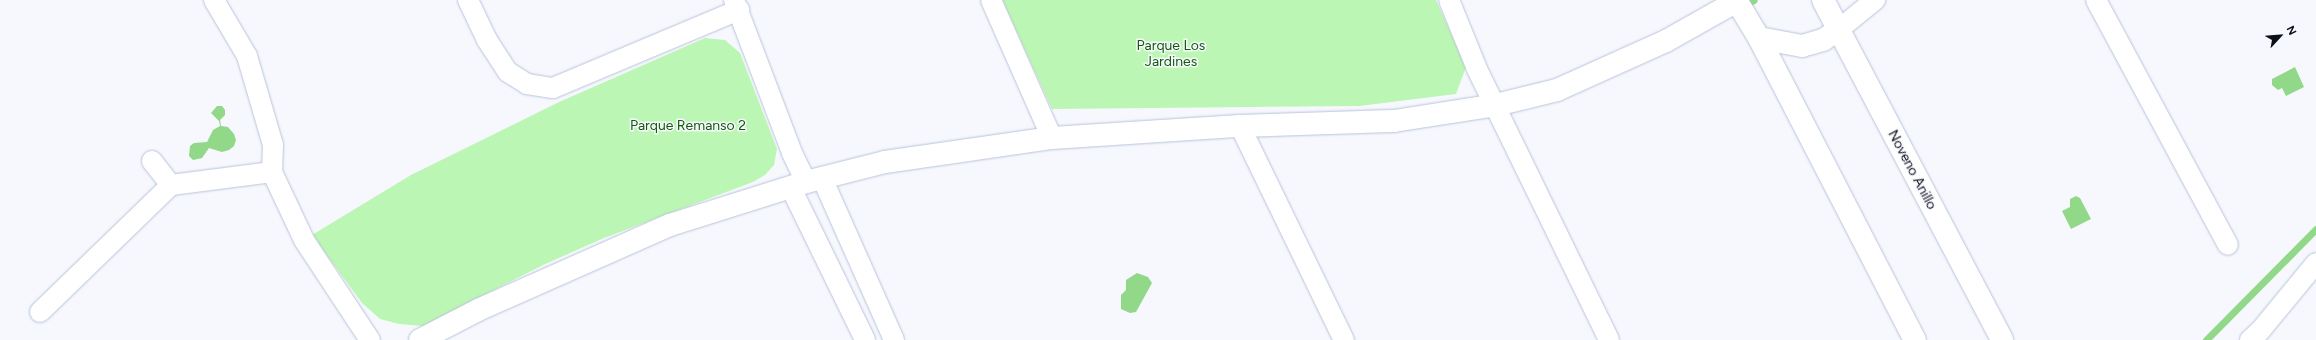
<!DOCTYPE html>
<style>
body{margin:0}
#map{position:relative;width:2316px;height:340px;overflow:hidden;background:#f6f8fd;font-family:Figtree,sans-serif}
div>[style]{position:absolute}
.green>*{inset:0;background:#bcf6b4}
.water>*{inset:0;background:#91d889}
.stream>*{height:7px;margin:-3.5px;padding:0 3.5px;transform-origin:3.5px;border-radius:3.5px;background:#91d889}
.roads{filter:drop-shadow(0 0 1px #b9c3da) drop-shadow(0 0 1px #b9c3da)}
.street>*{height:20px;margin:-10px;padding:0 10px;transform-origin:10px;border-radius:10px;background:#fff}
.secondary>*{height:22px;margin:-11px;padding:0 11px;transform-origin:11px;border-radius:11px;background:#fff}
span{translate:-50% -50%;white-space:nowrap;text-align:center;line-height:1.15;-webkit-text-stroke:3px #f6f8fd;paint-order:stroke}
.park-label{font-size:14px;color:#135a0c}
.street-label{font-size:14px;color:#0c1017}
.north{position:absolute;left:2260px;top:16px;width:40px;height:40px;-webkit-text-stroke:3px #f6f8fd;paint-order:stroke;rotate:64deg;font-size:11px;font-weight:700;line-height:16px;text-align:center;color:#0c1017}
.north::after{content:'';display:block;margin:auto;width:14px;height:18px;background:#0c1017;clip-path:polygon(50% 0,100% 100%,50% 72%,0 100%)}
</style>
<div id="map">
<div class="green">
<div style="clip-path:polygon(1002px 0,1436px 0,1466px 67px,1456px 94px,1359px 106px,1052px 109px)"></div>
<div style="clip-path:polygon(705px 38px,725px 40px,740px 53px,777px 149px,774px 165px,765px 175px,753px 182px,604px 238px,543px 265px,423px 326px,399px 324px,380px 319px,362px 303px,312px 235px,411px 175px,559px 102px)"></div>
</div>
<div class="water">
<div style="clip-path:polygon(2295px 67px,2304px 87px,2286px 96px,2282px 88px,2278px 90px,2272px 85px,2272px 79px)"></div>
<div style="clip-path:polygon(217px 106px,222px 106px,225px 110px,225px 115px,220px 120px,221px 126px,228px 127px,234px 134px,236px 140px,234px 146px,229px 150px,222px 152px,209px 148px,202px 158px,193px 160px,189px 156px,190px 146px,194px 143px,207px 142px,213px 130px,220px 126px,219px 121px,211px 113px)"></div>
<div style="clip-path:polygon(2076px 196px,2080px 198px,2091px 219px,2071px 229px,2062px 211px,2070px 207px,2070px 199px)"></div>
<div style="clip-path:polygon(1137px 273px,1148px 277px,1152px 283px,1136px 312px,1130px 313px,1121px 309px,1121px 295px,1126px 290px,1126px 280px)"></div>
</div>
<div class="stream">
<div style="left:1750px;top:2px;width:4px;rotate:-27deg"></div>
<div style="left:2206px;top:340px;width:156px;rotate:-45.3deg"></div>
</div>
<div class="roads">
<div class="street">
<div style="left:214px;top:0;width:65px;rotate:59.5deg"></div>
<div style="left:247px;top:56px;width:93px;rotate:73.7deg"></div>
<div style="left:273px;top:145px;width:27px;rotate:92deg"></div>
<div style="left:272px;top:172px;width:75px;rotate:64.8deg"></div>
<div style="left:304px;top:240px;width:120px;rotate:56.6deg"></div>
<div style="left:468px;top:0;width:44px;rotate:64.6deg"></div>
<div style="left:487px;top:40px;width:38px;rotate:57deg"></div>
<div style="left:508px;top:72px;width:22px;rotate:32deg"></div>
<div style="left:527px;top:84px;width:26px;rotate:9deg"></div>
<div style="left:553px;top:88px;width:202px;rotate:-22.8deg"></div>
<div style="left:734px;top:0;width:164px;rotate:69.2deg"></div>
<div style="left:792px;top:153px;width:32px;rotate:64deg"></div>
<div style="left:991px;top:0;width:151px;rotate:66.2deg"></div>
<div style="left:1449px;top:0;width:74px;rotate:67.9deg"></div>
<div style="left:1477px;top:69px;width:301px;rotate:64deg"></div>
<div style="left:2096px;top:0;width:278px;rotate:61.7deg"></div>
<div style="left:1838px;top:30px;width:48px;rotate:-39deg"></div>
<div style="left:1240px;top:126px;width:238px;rotate:64.1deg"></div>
<div style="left:152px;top:161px;width:31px;rotate:52deg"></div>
<div style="left:171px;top:185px;width:102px;rotate:-7.3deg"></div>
<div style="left:822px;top:178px;width:177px;rotate:66deg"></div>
<div style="left:791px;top:188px;width:169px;rotate:64deg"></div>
<div style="left:40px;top:312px;width:182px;rotate:-44.1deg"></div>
<div style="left:2250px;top:340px;width:13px;rotate:-42deg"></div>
<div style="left:2260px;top:331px;width:88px;rotate:-50.5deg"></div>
</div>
<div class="secondary">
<div style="left:1736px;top:0;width:44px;rotate:58.8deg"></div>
<div style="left:1759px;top:38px;width:44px;rotate:10.5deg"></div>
<div style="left:1802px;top:46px;width:22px;rotate:-16deg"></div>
<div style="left:1823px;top:40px;width:18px;rotate:-34deg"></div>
<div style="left:1823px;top:0;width:384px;rotate:62.2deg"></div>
<div style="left:1759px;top:38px;width:340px;rotate:62.7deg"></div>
<div style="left:420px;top:340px;width:65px;rotate:-27.3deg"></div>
<div style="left:478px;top:310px;width:210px;rotate:-23.9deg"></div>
<div style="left:670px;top:225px;width:143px;rotate:-17.5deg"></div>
<div style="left:806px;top:182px;width:81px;rotate:-14.2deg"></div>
<div style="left:885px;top:162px;width:169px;rotate:-8.2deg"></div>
<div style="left:1052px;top:138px;width:188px;rotate:-3.7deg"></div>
<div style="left:1240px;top:126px;width:154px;rotate:-1.9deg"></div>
<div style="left:1394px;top:121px;width:103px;rotate:-8.9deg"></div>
<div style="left:1496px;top:105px;width:63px;rotate:-13.8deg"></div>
<div style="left:1557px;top:90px;width:120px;rotate:-24.2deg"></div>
<div style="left:1666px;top:41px;width:81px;rotate:-29.4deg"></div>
</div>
</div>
<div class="park-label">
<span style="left:1171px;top:54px">Parque Los<br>Jardines</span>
<span style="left:688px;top:126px">Parque Remanso 2</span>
</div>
<div class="street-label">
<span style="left:1912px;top:170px;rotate:62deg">Noveno Anillo</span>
</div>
<div class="north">N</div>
</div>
